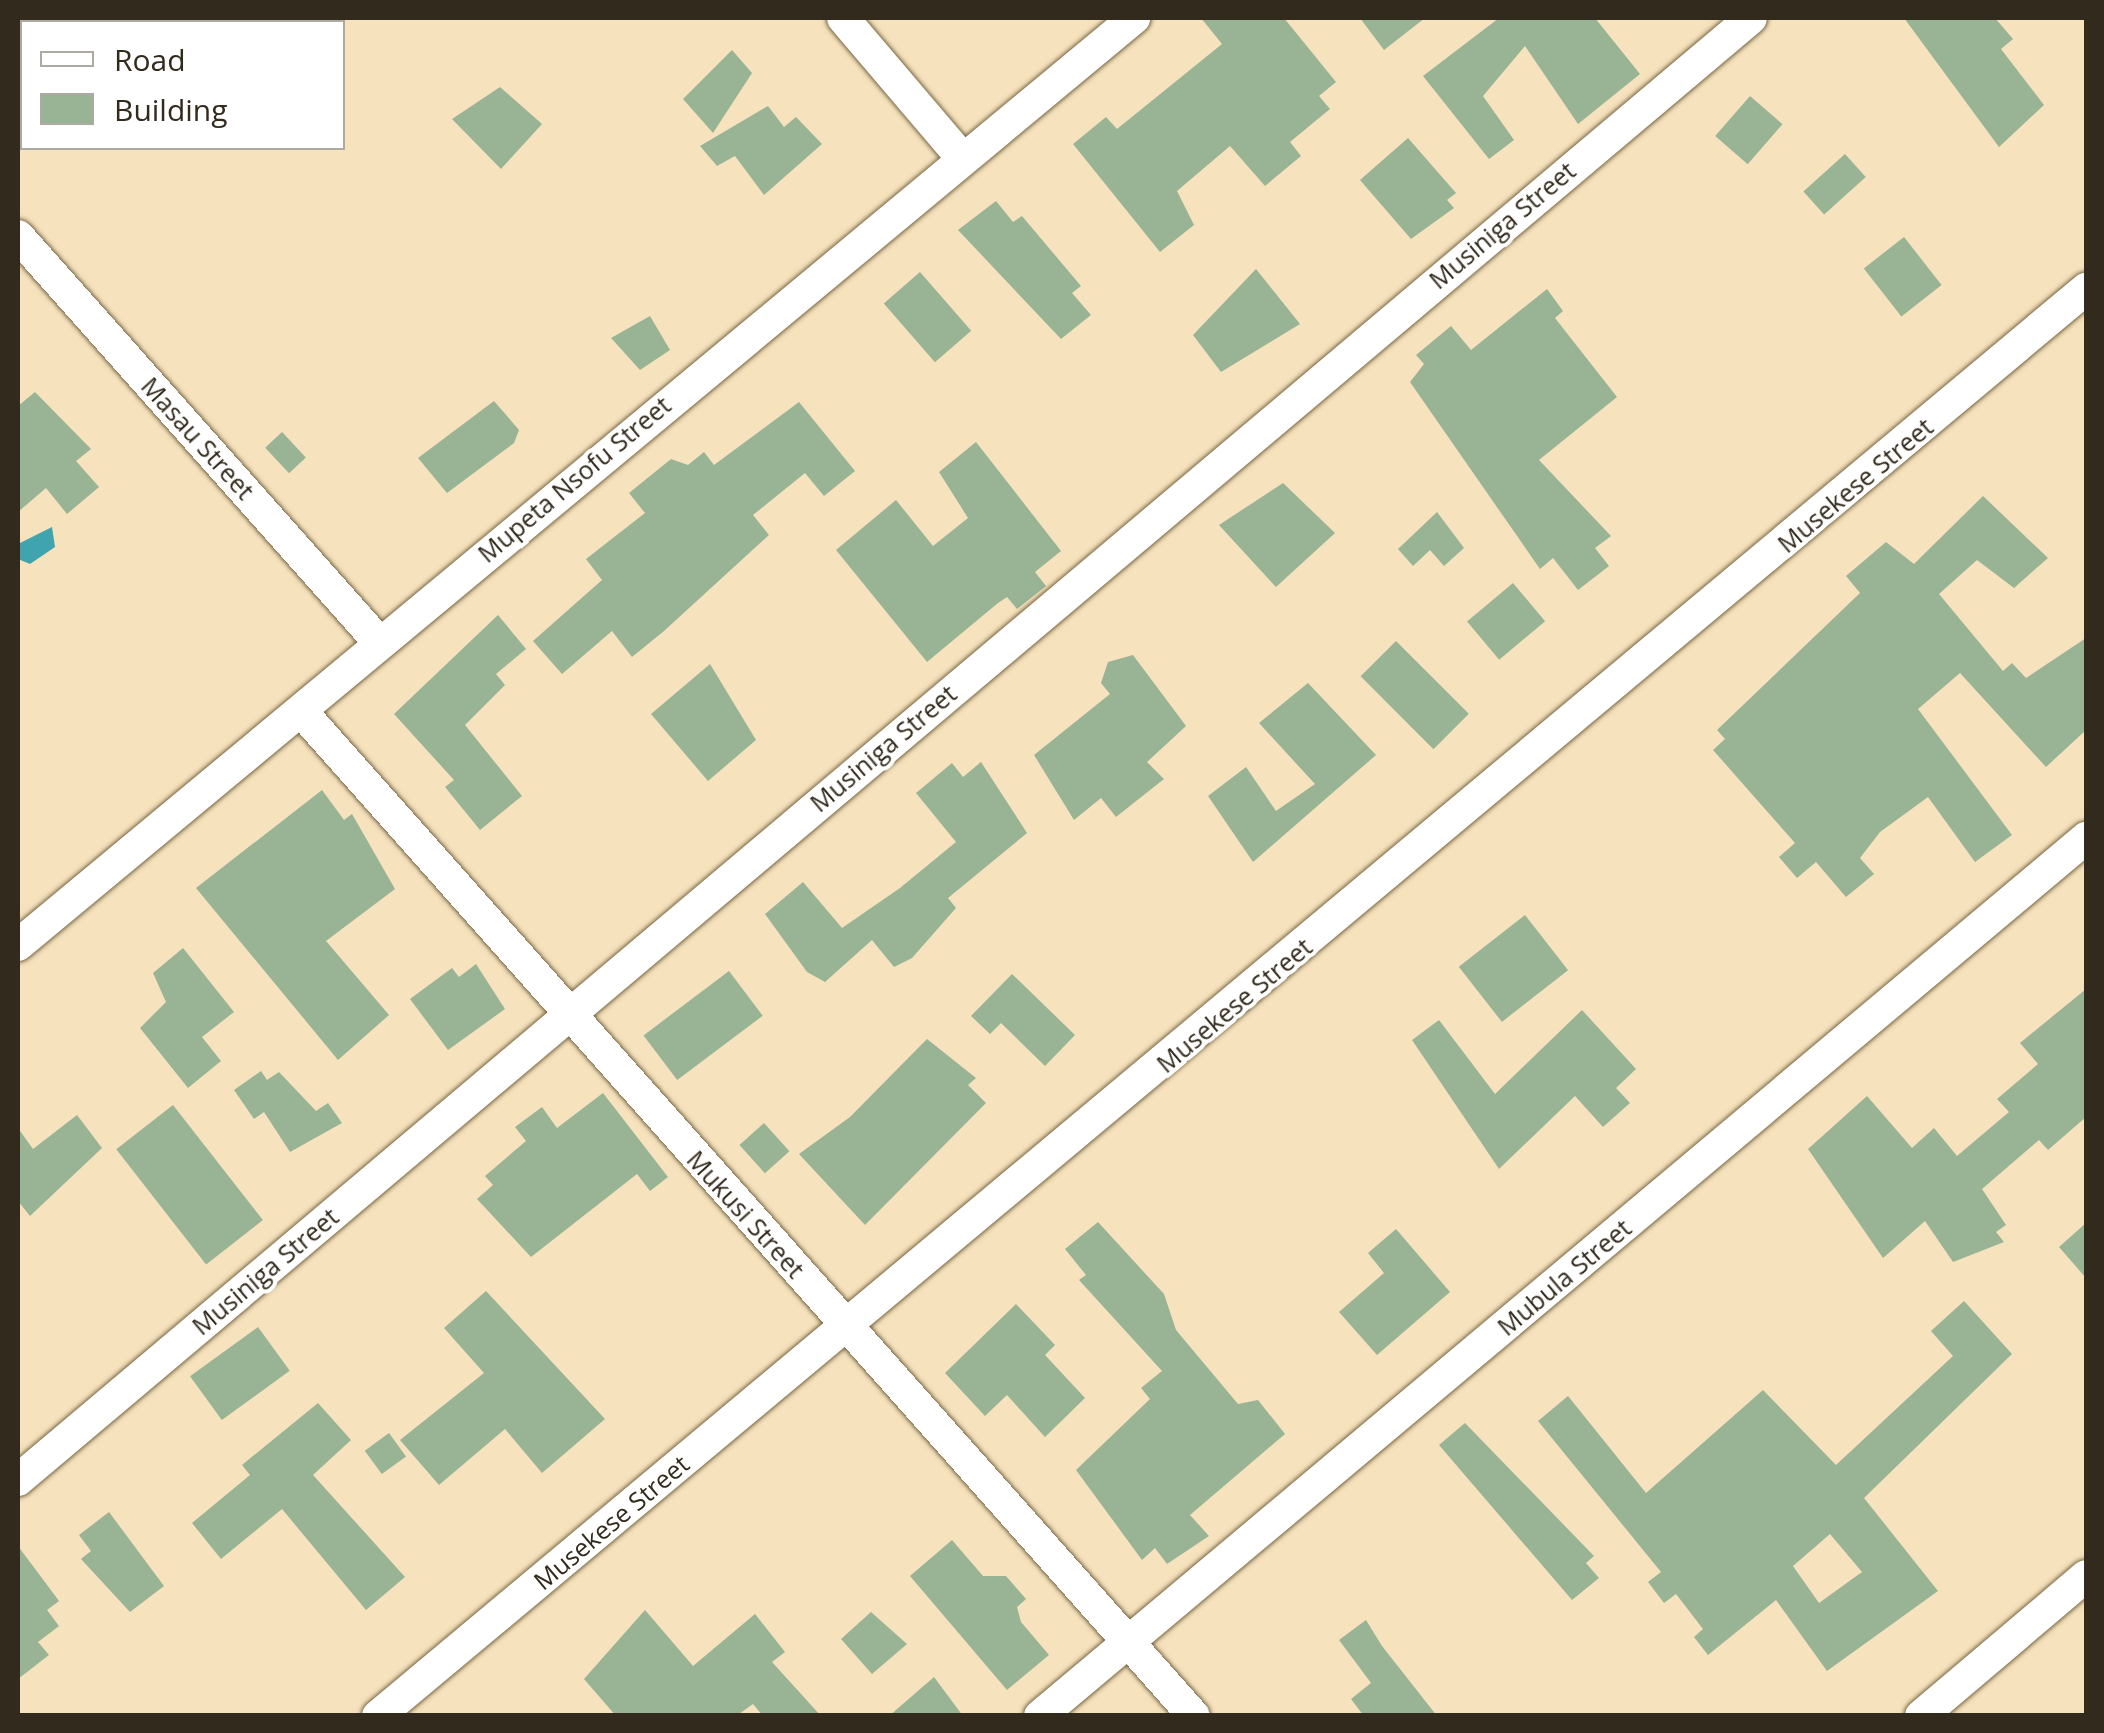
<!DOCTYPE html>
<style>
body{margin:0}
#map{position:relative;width:2104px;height:1733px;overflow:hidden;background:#f6e2bd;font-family:"Open Sans",sans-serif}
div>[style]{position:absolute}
.water>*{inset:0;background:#3fa4ad}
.building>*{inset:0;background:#98b495;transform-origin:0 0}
.roads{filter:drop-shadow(0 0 2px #786644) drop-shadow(0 0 2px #786644)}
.minor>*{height:32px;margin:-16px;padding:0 16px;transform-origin:16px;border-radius:16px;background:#fff}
span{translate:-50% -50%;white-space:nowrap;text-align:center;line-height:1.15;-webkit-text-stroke:8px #fff;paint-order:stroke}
.street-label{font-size:25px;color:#322a1c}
.frame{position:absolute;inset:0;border:20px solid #322a1c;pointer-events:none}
.legend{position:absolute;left:20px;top:20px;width:325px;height:130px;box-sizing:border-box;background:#fff;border:2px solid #adaaa4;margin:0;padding:12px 18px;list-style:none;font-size:30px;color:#322a1c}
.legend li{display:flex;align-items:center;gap:20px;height:50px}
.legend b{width:50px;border:2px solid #adaaa4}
</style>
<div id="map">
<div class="water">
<div style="clip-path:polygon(52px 527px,55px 547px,30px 564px,18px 559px,18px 544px)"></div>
</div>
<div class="building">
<div style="clip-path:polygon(1201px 18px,1284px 18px,1336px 82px,1319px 96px,1330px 109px,1290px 142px,1301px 156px,1265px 186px,1230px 146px,1177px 191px,1194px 225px,1160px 252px,1073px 144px,1106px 117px,1117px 129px,1222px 44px)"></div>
<div style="clip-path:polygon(1360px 18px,1425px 18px,1384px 50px)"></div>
<div style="clip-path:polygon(1499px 18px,1595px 18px,1640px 74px,1578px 124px,1525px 46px,1483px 96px,1514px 140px,1489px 159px,1423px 76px)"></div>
<div style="clip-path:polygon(1904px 18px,1995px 18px,2013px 39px,2001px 49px,2044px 105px,1999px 147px)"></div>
<div style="clip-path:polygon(732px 50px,752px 73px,713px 133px,683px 99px)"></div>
<div style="clip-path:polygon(500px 87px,542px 124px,501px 169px,452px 119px)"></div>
<div style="left:1750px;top:96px;width:43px;height:53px;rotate:41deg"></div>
<div style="clip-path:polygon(768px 106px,784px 127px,796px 117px,822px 144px,764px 195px,735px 156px,717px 166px,700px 146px)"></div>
<div style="clip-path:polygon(1408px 138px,1456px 193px,1447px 200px,1454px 208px,1411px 239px,1360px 180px)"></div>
<div style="left:1845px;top:154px;width:31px;height:56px;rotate:48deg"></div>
<div style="clip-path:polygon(996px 201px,1013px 222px,1022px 216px,1081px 286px,1072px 293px,1091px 315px,1061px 339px,958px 230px)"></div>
<div style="left:1904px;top:237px;width:61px;height:51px;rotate:52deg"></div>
<div style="clip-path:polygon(1256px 269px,1300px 324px,1221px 372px,1193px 335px)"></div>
<div style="left:920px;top:272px;width:78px;height:48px;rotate:49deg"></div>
<div style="clip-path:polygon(1547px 289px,1563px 311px,1555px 318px,1617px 397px,1539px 460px,1611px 536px,1595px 548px,1609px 566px,1578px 590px,1553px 558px,1540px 569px,1410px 382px,1424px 364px,1416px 355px,1451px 326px,1471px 350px)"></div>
<div style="clip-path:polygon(650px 316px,670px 350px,640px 370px,611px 338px)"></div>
<div style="clip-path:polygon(35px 392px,91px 449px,76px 461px,99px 487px,67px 514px,46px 488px,18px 512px,18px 406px)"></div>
<div style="clip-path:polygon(494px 401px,519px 430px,514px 443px,447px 493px,418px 458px)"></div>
<div style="clip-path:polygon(799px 402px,855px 471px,824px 496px,805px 473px,753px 515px,769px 535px,664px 631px,632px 657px,612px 631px,562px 674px,533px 641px,602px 580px,586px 559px,645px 513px,629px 493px,671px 459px,688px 465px,704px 452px,714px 465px)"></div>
<div style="left:282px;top:432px;width:35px;height:23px;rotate:47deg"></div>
<div style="clip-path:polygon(976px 442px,1061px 551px,1035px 572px,1046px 586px,1017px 609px,1007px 597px,998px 603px,927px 662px,836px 550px,896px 500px,933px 546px,968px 518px,939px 472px)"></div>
<div style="clip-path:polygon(1283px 483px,1335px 533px,1276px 587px,1219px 525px)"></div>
<div style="clip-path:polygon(1983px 496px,2048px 558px,2014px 588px,1977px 560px,1939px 594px,2003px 671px,2012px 663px,2026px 678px,2086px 638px,2086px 730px,2046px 767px,1960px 673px,1918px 709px,2012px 835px,1975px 862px,1928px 797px,1880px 832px,1860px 858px,1874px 874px,1846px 897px,1816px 862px,1797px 878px,1779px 857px,1795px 843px,1713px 750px,1725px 739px,1717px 730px,1860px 593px,1846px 576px,1886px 542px,1914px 564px)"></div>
<div style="clip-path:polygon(1437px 512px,1464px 548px,1444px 566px,1430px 550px,1413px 566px,1398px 549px)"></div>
<div style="left:1513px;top:583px;width:50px;height:60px;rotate:50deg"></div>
<div style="clip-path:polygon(498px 615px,526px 649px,496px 674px,505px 685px,465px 725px,522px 796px,480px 830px,445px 787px,454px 780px,394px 714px)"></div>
<div style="left:1396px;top:641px;width:103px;height:50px;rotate:45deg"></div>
<div style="clip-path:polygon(1133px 655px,1186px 726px,1147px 762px,1164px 779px,1116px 817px,1101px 798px,1074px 820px,1034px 755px,1110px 694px,1101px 683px,1108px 662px)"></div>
<div style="clip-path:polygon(710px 664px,756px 740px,708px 781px,651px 714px)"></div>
<div style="clip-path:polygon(1308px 683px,1376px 755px,1253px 862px,1208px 796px,1246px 767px,1276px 811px,1315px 784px,1259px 723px)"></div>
<div style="clip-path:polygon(981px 762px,1027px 833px,948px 898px,956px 908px,912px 958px,894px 967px,872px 940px,825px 982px,807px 972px,765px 914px,803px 882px,842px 928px,900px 888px,956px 842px,916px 793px,952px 763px,963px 777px)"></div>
<div style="clip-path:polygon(322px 790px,344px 820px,352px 814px,395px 889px,326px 941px,389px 1015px,338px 1060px,196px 888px)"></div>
<div style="left:1525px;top:915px;width:70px;height:84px;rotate:52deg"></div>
<div style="clip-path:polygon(183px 948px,234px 1012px,202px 1037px,221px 1061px,188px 1088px,140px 1028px,166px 1002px,153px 973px)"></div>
<div style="clip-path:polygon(476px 964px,505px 1009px,448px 1050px,410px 999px,452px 968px,459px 977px)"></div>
<div style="left:729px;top:971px;width:56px;height:107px;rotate:53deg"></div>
<div style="clip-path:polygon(1012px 974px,1075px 1035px,1045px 1066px,1001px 1023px,990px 1034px,971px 1016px)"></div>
<div style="clip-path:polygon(2086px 989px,2086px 1117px,2048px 1150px,2039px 1140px,1982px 1189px,2006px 1225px,1996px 1232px,2004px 1242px,1953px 1262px,1925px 1221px,1883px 1258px,1808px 1149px,1867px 1096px,1912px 1148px,1934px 1128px,1957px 1156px,2009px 1112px,1997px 1099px,2038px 1064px,2020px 1043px)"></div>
<div style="clip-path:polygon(1582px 1010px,1636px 1069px,1616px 1088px,1630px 1103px,1603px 1127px,1575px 1096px,1499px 1169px,1412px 1040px,1439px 1020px,1495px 1094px)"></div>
<div style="clip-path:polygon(927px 1039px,976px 1078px,968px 1085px,986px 1103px,865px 1225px,799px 1154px,850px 1117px)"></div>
<div style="clip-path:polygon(261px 1071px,267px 1080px,279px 1072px,316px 1111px,328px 1103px,342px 1123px,290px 1152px,264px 1112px,254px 1119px,234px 1090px)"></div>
<div style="clip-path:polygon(603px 1093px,668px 1177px,650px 1191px,637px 1174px,531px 1257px,477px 1199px,493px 1185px,485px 1176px,526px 1141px,515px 1127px,542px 1107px,557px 1128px)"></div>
<div style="left:173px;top:1105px;width:146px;height:72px;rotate:52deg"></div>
<div style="clip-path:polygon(77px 1115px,102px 1148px,30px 1216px,18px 1201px,18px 1128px,33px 1149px)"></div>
<div style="left:764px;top:1123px;width:38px;height:33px;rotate:48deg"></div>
<div style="clip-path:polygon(1098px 1222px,1164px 1294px,1176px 1330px,1238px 1404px,1258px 1400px,1285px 1434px,1190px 1515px,1209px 1536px,1167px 1564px,1155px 1548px,1142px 1560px,1076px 1470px,1150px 1399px,1141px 1388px,1162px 1371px,1079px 1280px,1086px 1275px,1065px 1249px)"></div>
<div style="clip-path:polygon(2086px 1223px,2086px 1278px,2059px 1247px)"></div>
<div style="clip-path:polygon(1396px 1229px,1450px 1292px,1377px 1355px,1339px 1312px,1384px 1273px,1368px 1253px)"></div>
<div style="clip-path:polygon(486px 1291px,605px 1419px,542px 1473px,505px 1429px,439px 1485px,400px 1440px,484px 1373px,444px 1328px)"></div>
<div style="clip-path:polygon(evenodd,1964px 1301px,2012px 1354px,1864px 1498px,1938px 1591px,1827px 1671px,1776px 1600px,1708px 1655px,1694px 1637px,1703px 1629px,1676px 1594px,1664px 1603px,1648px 1582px,1661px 1572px,1538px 1421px,1568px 1396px,1646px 1493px,1763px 1390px,1836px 1465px,1953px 1356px,1931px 1331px,1964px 1301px,1830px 1534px,1862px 1572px,1819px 1603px,1793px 1566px,1830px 1534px)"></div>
<div style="clip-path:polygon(1016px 1304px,1055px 1345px,1045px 1355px,1085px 1398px,1045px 1437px,1007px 1395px,985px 1416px,945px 1373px)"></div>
<div style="left:258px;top:1327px;width:54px;height:84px;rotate:54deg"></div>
<div style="clip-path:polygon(318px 1403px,351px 1440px,313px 1475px,405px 1577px,366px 1610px,282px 1509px,221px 1559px,192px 1523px,250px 1475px,242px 1465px)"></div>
<div style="clip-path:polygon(1465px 1423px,1594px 1556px,1586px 1563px,1599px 1578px,1572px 1600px,1439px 1445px)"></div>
<div style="left:389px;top:1433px;width:29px;height:30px;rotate:54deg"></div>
<div style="clip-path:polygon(109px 1512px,164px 1586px,130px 1612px,81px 1559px,91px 1551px,79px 1535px)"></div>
<div style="clip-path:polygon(952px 1540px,983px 1576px,1006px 1576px,1026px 1599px,1017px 1607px,1021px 1622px,1049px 1655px,1007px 1690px,910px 1576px)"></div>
<div style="clip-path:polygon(18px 1546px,59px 1601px,47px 1610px,59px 1626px,38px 1642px,49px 1655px,18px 1679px)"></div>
<div style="clip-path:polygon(645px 1610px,693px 1666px,755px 1614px,785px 1652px,772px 1662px,821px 1716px,763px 1716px,753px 1704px,736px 1716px,616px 1716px,584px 1679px)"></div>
<div style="clip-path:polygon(871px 1612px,907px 1644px,872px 1674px,841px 1639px)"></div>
<div style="clip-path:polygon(1366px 1620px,1382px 1646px,1437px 1716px,1364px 1716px,1351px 1699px,1371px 1683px,1339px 1640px)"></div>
<div style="clip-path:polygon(934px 1677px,963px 1716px,889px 1716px)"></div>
</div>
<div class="roads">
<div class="minor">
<div style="left:843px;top:18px;width:184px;rotate:49.6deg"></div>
<div style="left:18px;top:236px;width:542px;rotate:48.37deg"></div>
<div style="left:301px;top:711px;width:1344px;rotate:48.38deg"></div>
<div style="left:18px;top:945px;width:1451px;rotate:-39.71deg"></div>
<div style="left:18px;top:1480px;width:2267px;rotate:-40.15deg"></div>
<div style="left:378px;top:1716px;width:2226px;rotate:-39.88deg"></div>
<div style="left:1040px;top:1716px;width:1366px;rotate:-40.01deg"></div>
<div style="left:1921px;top:1716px;width:216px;rotate:-40.3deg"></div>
</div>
</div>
<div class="street-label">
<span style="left:1502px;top:225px;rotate:-40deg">Musiniga Street</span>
<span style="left:198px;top:438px;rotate:48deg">Masau Street</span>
<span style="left:574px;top:479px;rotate:-40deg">Mupeta Nsofu Street</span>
<span style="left:1855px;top:485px;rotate:-40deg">Musekese Street</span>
<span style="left:883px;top:748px;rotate:-40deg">Musiniga Street</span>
<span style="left:1234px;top:1005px;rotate:-40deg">Musekese Street</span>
<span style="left:746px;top:1214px;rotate:48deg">Mukusi Street</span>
<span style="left:265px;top:1271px;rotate:-40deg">Musiniga Street</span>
<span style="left:1564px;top:1277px;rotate:-40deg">Mubula Street</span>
<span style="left:611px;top:1522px;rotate:-40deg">Musekese Street</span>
</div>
<div class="frame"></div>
<ul class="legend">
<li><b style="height:12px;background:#fff"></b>Road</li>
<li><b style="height:28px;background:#98b495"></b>Building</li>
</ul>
</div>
